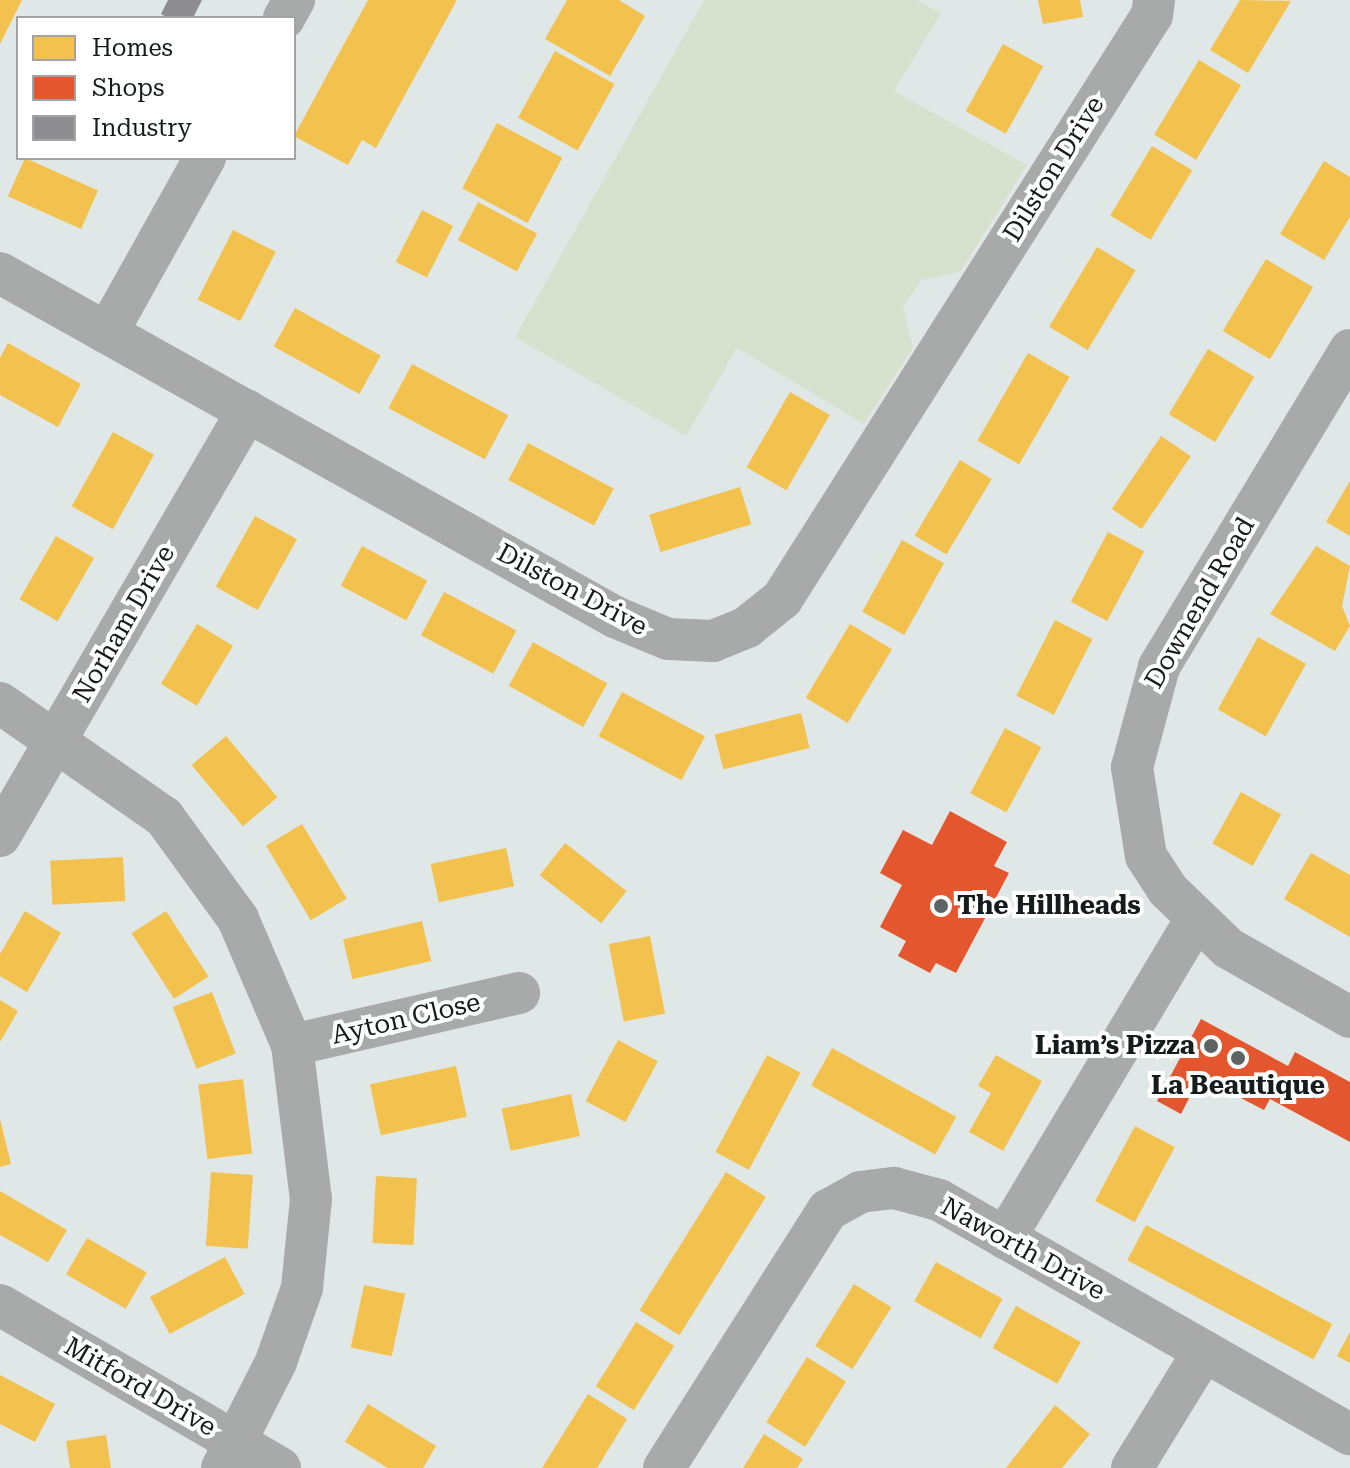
<!DOCTYPE html>
<meta charset="utf-8">
<style>
body{margin:0}
#map{position:relative;width:1350px;height:1468px;overflow:hidden;background:#e0e8e7;font-family:"Roboto Serif",serif}
div>[style]{position:absolute}
.green>*{inset:0;background:#d7e1ce}
.homes>*{inset:0;background:#f2c14e;transform-origin:0 0}
.shops>*{inset:0;background:#e4572e}
.industry>*{inset:0;background:#8d8d92}
.street>*{height:42px;margin:-21px;padding:0 21px;transform-origin:21px;border-radius:21px;background:#a7aaa9}
.dots>*{width:22px;height:22px;translate:-50% -50%;box-sizing:border-box;border:4px solid #fff;border-radius:50%}
span{translate:-50% -50%;white-space:nowrap;text-align:center;line-height:1.15;-webkit-text-stroke:8px #fff;paint-order:stroke}
.street-label{font-size:26px;color:#161c1b}
.poi-label{font-size:26px;color:#161c1b;font-weight:700}
.left{translate:0 -50%;text-align:left}
.right{translate:-100% -50%;text-align:right}
.legend{position:absolute;left:16px;top:16px;width:280px;height:144px;box-sizing:border-box;background:#fff;border:2px solid #a2a4a4;margin:0;padding:10px 14px;list-style:none;font-size:24px;color:#161c1b}
.legend li{display:flex;align-items:center;gap:16px;height:40px}
.legend b{width:40px;border:2px solid #a2a4a4}
</style>
<div id="map">
<div class="green">
<div style="clip-path:polygon(704px 0,916px 0,941px 13px,894px 91px,1027px 165px,960px 272px,921px 280px,903px 307px,913px 347px,864px 424px,737px 348px,686px 436px,515px 337px)"></div>
</div>
<div class="homes">
<div style="clip-path:polygon(0 0,22px 0,0 44px)"></div>
<div style="clip-path:polygon(368px 0,457px 0,376px 148px,362px 140px,348px 165px,294px 136px)"></div>
<div style="clip-path:polygon(567px 0,619px 0,645px 16px,610px 76px,545px 39px)"></div>
<div style="clip-path:polygon(1038px 0,1080px 0,1083px 17px,1043px 24px)"></div>
<div style="clip-path:polygon(1240px 0,1291px 1px,1248px 73px,1210px 50px)"></div>
<div style="left:1003px;top:44px;width:46px;height:77px;rotate:29deg"></div>
<div style="left:555px;top:51px;width:68px;height:76px;rotate:29deg"></div>
<div style="left:1199px;top:60px;width:49px;height:87px;rotate:31deg"></div>
<div style="left:497px;top:123px;width:74px;height:74px;rotate:28deg"></div>
<div style="left:1152px;top:146px;width:47px;height:81px;rotate:31deg"></div>
<div style="left:25px;top:158px;width:80px;height:42px;rotate:24deg"></div>
<div style="clip-path:polygon(1324px 161px,1350px 177px,1350px 217px,1324px 260px,1280px 234px)"></div>
<div style="left:478px;top:202px;width:67px;height:43px;rotate:28deg"></div>
<div style="left:422px;top:210px;width:35px;height:58px;rotate:27deg"></div>
<div style="left:233px;top:230px;width:48px;height:78px;rotate:27deg"></div>
<div style="left:1097px;top:247px;width:45px;height:93px;rotate:31deg"></div>
<div style="left:1266px;top:259px;width:55px;height:84px;rotate:31deg"></div>
<div style="left:295px;top:308px;width:98px;height:44px;rotate:29deg"></div>
<div style="clip-path:polygon(8px 343px,81px 384px,58px 427px,0 395px,0 358px)"></div>
<div style="left:1208px;top:349px;width:54px;height:76px;rotate:31deg"></div>
<div style="left:1028px;top:353px;width:48px;height:101px;rotate:30deg"></div>
<div style="left:412px;top:364px;width:109px;height:50px;rotate:28deg"></div>
<div style="left:790px;top:392px;width:46px;height:87px;rotate:30deg"></div>
<div style="left:113px;top:432px;width:47px;height:85px;rotate:29deg"></div>
<div style="left:1161px;top:436px;width:36px;height:88px;rotate:34deg"></div>
<div style="left:528px;top:443px;width:97px;height:42px;rotate:28deg"></div>
<div style="left:960px;top:460px;width:37px;height:88px;rotate:31deg"></div>
<div style="clip-path:polygon(1350px 481px,1350px 536px,1326px 522px)"></div>
<div style="left:740px;top:487px;width:39px;height:95px;rotate:73deg"></div>
<div style="left:255px;top:516px;width:48px;height:81px;rotate:29deg"></div>
<div style="left:1108px;top:532px;width:41px;height:79px;rotate:28deg"></div>
<div style="left:56px;top:536px;width:44px;height:73px;rotate:30deg"></div>
<div style="left:902px;top:540px;width:48px;height:82px;rotate:29deg"></div>
<div style="left:362px;top:546px;width:74px;height:45px;rotate:28deg"></div>
<div style="clip-path:polygon(1316px 546px,1350px 566px,1342px 606px,1350px 626px,1335px 651px,1270px 614px)"></div>
<div style="left:444px;top:592px;width:82px;height:49px;rotate:28deg"></div>
<div style="left:1055px;top:620px;width:42px;height:85px;rotate:27deg"></div>
<div style="left:197px;top:624px;width:42px;height:70px;rotate:31deg"></div>
<div style="left:850px;top:624px;width:49px;height:86px;rotate:31deg"></div>
<div style="left:1258px;top:637px;width:55px;height:83px;rotate:29deg"></div>
<div style="left:533px;top:642px;width:85px;height:50px;rotate:29deg"></div>
<div style="left:622px;top:692px;width:94px;height:50px;rotate:28deg"></div>
<div style="left:801px;top:713px;width:36px;height:89px;rotate:76deg"></div>
<div style="left:1005px;top:728px;width:41px;height:74px;rotate:28deg"></div>
<div style="left:226px;top:736px;width:80px;height:45px;rotate:50deg"></div>
<div style="left:1241px;top:792px;width:46px;height:59px;rotate:29deg"></div>
<div style="left:302px;top:824px;width:87px;height:42px;rotate:59deg"></div>
<div style="left:565px;top:843px;width:78px;height:41px;rotate:38deg"></div>
<div style="left:506px;top:848px;width:39px;height:77px;rotate:78deg"></div>
<div style="clip-path:polygon(1311px 853px,1350px 875px,1350px 937px,1284px 899px)"></div>
<div style="left:123px;top:857px;width:44px;height:73px;rotate:87deg"></div>
<div style="clip-path:polygon(25px 911px,61px 933px,27px 992px,0 976px,0 954px)"></div>
<div style="left:166px;top:911px;width:78px;height:41px;rotate:57deg"></div>
<div style="left:422px;top:921px;width:41px;height:81px;rotate:77deg"></div>
<div style="left:650px;top:936px;width:79px;height:42px;rotate:79deg"></div>
<div style="left:212px;top:992px;width:66px;height:42px;rotate:69deg"></div>
<div style="clip-path:polygon(0 1000px,18px 1011px,0 1042px)"></div>
<div style="left:618px;top:1040px;width:45px;height:69px;rotate:28deg"></div>
<div style="left:832px;top:1048px;width:142px;height:43px;rotate:29deg"></div>
<div style="left:767px;top:1055px;width:38px;height:110px;rotate:28deg"></div>
<div style="clip-path:polygon(996px 1055px,1042px 1081px,1003px 1151px,969px 1132px,991px 1093px,978px 1086px)"></div>
<div style="left:456px;top:1066px;width:52px;height:88px;rotate:78deg"></div>
<div style="left:243px;top:1079px;width:75px;height:45px;rotate:83deg"></div>
<div style="left:571px;top:1094px;width:43px;height:71px;rotate:78deg"></div>
<div style="clip-path:polygon(0 1119px,11px 1164px,0 1167px)"></div>
<div style="left:1135px;top:1126px;width:45px;height:85px;rotate:28deg"></div>
<div style="left:211px;top:1172px;width:42px;height:74px;rotate:4deg"></div>
<div style="left:726px;top:1172px;width:47px;height:163px;rotate:32deg"></div>
<div style="left:376px;top:1176px;width:41px;height:67px;rotate:3deg"></div>
<div style="clip-path:polygon(0 1191px,67px 1230px,48px 1262px,0 1235px)"></div>
<div style="left:1146px;top:1225px;width:211px;height:40px;rotate:28deg"></div>
<div style="left:87px;top:1238px;width:69px;height:42px;rotate:30deg"></div>
<div style="left:225px;top:1257px;width:42px;height:85px;rotate:62deg"></div>
<div style="left:936px;top:1262px;width:76px;height:45px;rotate:29deg"></div>
<div style="left:854px;top:1284px;width:44px;height:73px;rotate:32deg"></div>
<div style="left:364px;top:1285px;width:42px;height:64px;rotate:12deg"></div>
<div style="left:1016px;top:1306px;width:74px;height:48px;rotate:29deg"></div>
<div style="left:636px;top:1322px;width:45px;height:76px;rotate:32deg"></div>
<div style="clip-path:polygon(1350px 1332px,1350px 1363px,1337px 1356px)"></div>
<div style="left:807px;top:1357px;width:46px;height:77px;rotate:32deg"></div>
<div style="clip-path:polygon(0 1375px,55px 1404px,35px 1442px,0 1424px)"></div>
<div style="clip-path:polygon(588px 1394px,627px 1419px,605px 1455px,597px 1468px,542px 1468px)"></div>
<div style="clip-path:polygon(368px 1404px,436px 1446px,423px 1468px,388px 1468px,345px 1442px)"></div>
<div style="clip-path:polygon(1055px 1405px,1090px 1434px,1062px 1468px,1006px 1468px)"></div>
<div style="clip-path:polygon(764px 1434px,803px 1459px,797px 1468px,743px 1468px)"></div>
<div style="clip-path:polygon(106px 1435px,111px 1468px,70px 1468px,66px 1441px)"></div>
</div>
<div class="shops">
<div style="clip-path:polygon(950px 811px,1007px 842px,994px 866px,1009px 873px,956px 973px,936px 963px,930px 973px,898px 956px,906px 941px,880px 927px,902px 885px,880px 873px,903px 830px,932px 845px)"></div>
<div style="clip-path:polygon(1201px 1019px,1288px 1066px,1295px 1052px,1350px 1082px,1350px 1142px,1270px 1099px,1264px 1110px,1200px 1077px,1181px 1114px,1157px 1101px)"></div>
</div>
<div class="industry">
<div style="clip-path:polygon(168px 0,202px 0,193px 18px,168px 18px,161px 14px)"></div>
</div>
<div class="street">
<div style="left:284px;top:18px;width:21px;rotate:-61deg"></div>
<div style="left:0;top:273px;width:705px;rotate:29.22deg"></div>
<div style="left:615px;top:617px;width:57px;rotate:22.5deg"></div>
<div style="left:668px;top:639px;width:45px;rotate:2.5deg"></div>
<div style="left:713px;top:641px;width:37px;rotate:-22deg"></div>
<div style="left:747px;top:627px;width:45px;rotate:-38.7deg"></div>
<div style="left:782px;top:599px;width:691px;rotate:-57.64deg"></div>
<div style="left:1152px;top:15px;width:15px;rotate:-82deg"></div>
<div style="left:107px;top:333px;width:201px;rotate:-60.8deg"></div>
<div style="left:1350px;top:350px;width:370px;rotate:121.1deg"></div>
<div style="left:1159px;top:667px;width:104px;rotate:105.1deg"></div>
<div style="left:1132px;top:767px;width:90px;rotate:81.1deg"></div>
<div style="left:1146px;top:856px;width:40px;rotate:57.1deg"></div>
<div style="left:1168px;top:890px;width:83px;rotate:44deg"></div>
<div style="left:1228px;top:948px;width:140px;rotate:29.5deg"></div>
<div style="left:0;top:703px;width:200px;rotate:34.8deg"></div>
<div style="left:164px;top:817px;width:126px;rotate:54deg"></div>
<div style="left:238px;top:919px;width:137px;rotate:66.8deg"></div>
<div style="left:292px;top:1045px;width:155px;rotate:83deg"></div>
<div style="left:311px;top:1199px;width:89px;rotate:95.8deg"></div>
<div style="left:302px;top:1288px;width:78px;rotate:109.4deg"></div>
<div style="left:276px;top:1362px;width:119px;rotate:117deg"></div>
<div style="left:0;top:836px;width:492px;rotate:-59.8deg"></div>
<div style="left:292px;top:1045px;width:233px;rotate:-12.9deg"></div>
<div style="left:1005px;top:1238px;width:370px;rotate:-59.1deg"></div>
<div style="left:0;top:1305px;width:324px;rotate:30.2deg"></div>
<div style="left:664px;top:1468px;width:306px;rotate:-57.6deg"></div>
<div style="left:828px;top:1210px;width:37px;rotate:-29deg"></div>
<div style="left:860px;top:1192px;width:34px;rotate:-7deg"></div>
<div style="left:894px;top:1188px;width:47px;rotate:14.9deg"></div>
<div style="left:939px;top:1200px;width:473px;rotate:29.7deg"></div>
<div style="left:1132px;top:1468px;width:137px;rotate:-58.4deg"></div>
</div>
<div class="dots">
<div style="left:941px;top:906px;background:#5d6362"></div>
<div style="left:1211px;top:1046px;background:#5d6362"></div>
<div style="left:1238px;top:1058px;background:#5d6362"></div>
</div>
<div class="street-label">
<span style="left:1054px;top:169px;rotate:-58deg">Dilston Drive</span>
<span style="left:572px;top:590px;rotate:28deg">Dilston Drive</span>
<span style="left:1200px;top:603px;rotate:-60deg">Downend Road</span>
<span style="left:124px;top:624px;rotate:-60deg">Norham Drive</span>
<span style="left:406px;top:1019px;rotate:-13deg">Ayton Close</span>
<span style="left:1023px;top:1249px;rotate:29deg">Naworth Drive</span>
<span style="left:140px;top:1387px;rotate:30deg">Mitford Drive</span>
</div>
<div class="poi-label">
<span class="left" style="left:957px;top:906px">The Hillheads</span>
<span class="right" style="left:1195px;top:1046px">Liam’s Pizza</span>
<span style="left:1238px;top:1086px">La Beautique</span>
</div>
<ul class="legend">
<li><b style="height:22px;background:#f2c14e"></b>Homes</li>
<li><b style="height:22px;background:#e4572e"></b>Shops</li>
<li><b style="height:22px;background:#8d8d92"></b>Industry</li>
</ul>
</div>
